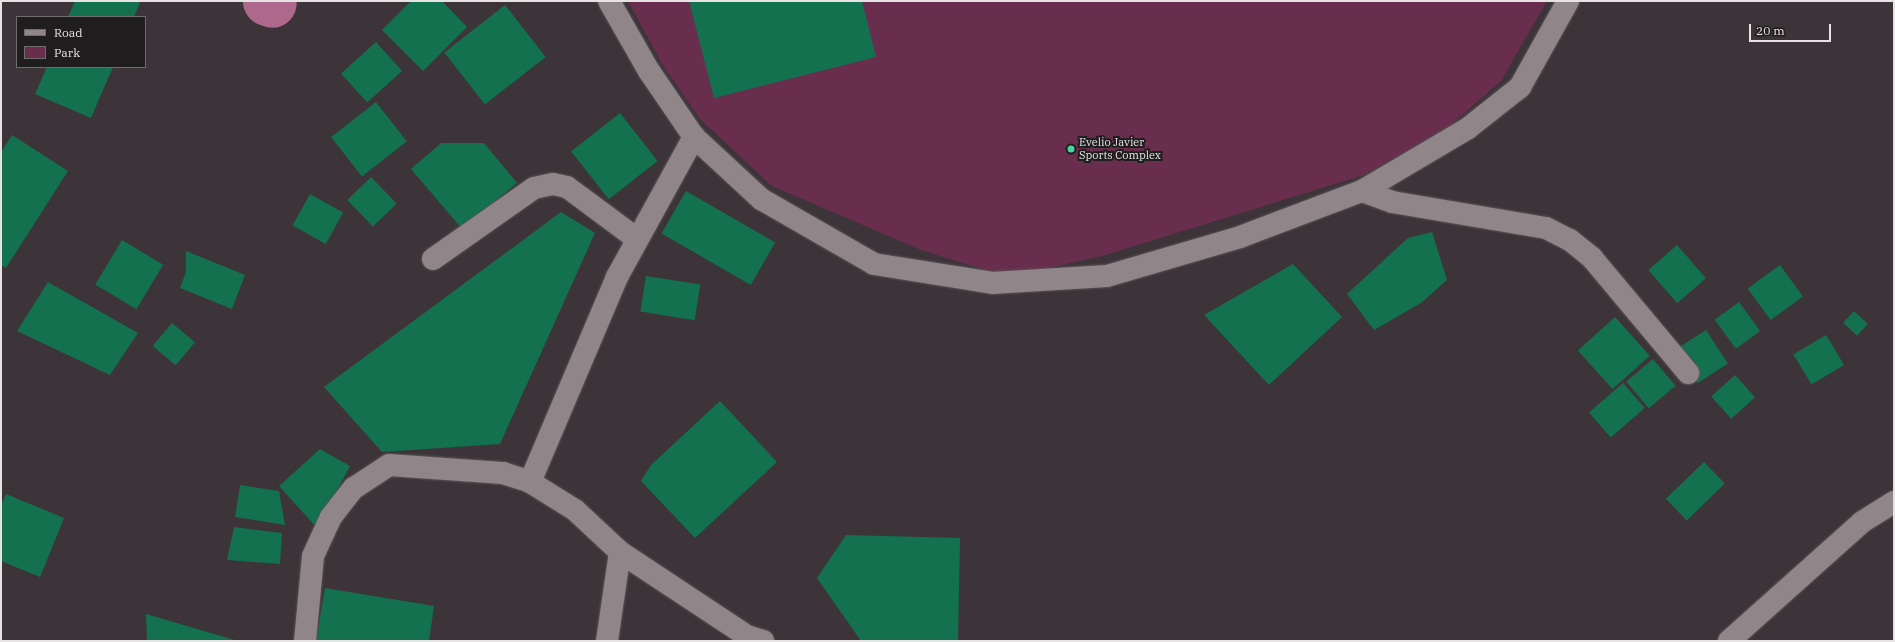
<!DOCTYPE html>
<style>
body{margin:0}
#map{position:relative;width:1895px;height:642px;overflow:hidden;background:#3c3438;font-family:"IBM Plex Serif",serif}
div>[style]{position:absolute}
.green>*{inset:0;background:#692e4e}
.river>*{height:49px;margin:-24.5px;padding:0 24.5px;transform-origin:24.5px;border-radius:24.5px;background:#ad698c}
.building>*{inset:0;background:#137150;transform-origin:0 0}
.roads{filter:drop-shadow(0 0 1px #5a5356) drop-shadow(0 0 1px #5a5356)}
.minor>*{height:22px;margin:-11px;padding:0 11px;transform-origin:11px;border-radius:11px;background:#90868a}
.dots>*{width:11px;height:11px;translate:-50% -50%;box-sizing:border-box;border:2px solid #201d1e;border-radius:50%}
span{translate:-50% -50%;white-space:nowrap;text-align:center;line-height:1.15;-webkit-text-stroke:4px #201d1e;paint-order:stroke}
.poi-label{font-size:11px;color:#e7e2e4}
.left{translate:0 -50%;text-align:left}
.frame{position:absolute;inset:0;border:2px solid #e7e2e4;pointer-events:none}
.legend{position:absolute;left:16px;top:16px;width:130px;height:52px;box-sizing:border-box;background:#201d1e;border:1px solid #706c6d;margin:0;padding:5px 7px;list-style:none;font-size:12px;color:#e7e2e4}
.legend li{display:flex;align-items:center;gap:8px;height:20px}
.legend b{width:20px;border:1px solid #706c6d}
.scale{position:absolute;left:1749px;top:24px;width:82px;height:18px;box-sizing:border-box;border:2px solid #e7e2e4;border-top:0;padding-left:5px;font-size:12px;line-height:14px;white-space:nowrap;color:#e7e2e4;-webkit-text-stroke:3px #201d1e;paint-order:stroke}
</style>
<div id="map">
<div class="green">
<div style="clip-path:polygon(628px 1px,1547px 1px,1501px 81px,1452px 124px,1367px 174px,1102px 256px,1008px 277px,921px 250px,772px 186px,700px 119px,662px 64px)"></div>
</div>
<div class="river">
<div style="left:267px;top:1px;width:5px;rotate:22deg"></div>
</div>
<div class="building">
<div style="clip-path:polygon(75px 1px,136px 1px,140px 3px,134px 17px,68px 17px)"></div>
<div style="clip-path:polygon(411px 1px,442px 1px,467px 27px,423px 71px,382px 30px)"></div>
<div style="clip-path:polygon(689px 1px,862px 1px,876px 57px,714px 98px)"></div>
<div style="left:505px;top:5px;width:66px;height:77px;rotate:52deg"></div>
<div style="left:376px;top:42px;width:39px;height:47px;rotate:48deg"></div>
<div style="clip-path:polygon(47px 67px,113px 67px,91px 118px,35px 94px)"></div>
<div style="left:376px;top:102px;width:50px;height:57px;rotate:52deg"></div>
<div style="left:620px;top:113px;width:61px;height:62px;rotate:52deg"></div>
<div style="clip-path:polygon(12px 135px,68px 171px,6px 268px,1px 265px,1px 152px)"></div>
<div style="clip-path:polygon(441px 143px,484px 143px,517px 183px,462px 229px,411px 169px)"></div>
<div style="left:371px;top:177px;width:37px;height:33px;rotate:46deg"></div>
<div style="left:686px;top:191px;width:103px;height:49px;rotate:30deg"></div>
<div style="left:310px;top:194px;width:38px;height:36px;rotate:29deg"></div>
<div style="clip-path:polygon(561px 212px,595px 233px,500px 444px,382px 452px,324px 387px)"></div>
<div style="clip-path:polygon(1432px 232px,1447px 280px,1421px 303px,1374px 330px,1347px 294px,1408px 238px)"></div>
<div style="left:122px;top:240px;width:48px;height:52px;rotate:31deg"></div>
<div style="left:1677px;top:245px;width:44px;height:38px;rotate:49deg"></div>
<div style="clip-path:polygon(186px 251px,245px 275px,232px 309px,180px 288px,186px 272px)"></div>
<div style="clip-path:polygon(1293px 264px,1342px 317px,1269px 385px,1204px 315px)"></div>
<div style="left:1780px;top:265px;width:39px;height:40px;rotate:54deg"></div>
<div style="left:646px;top:276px;width:55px;height:36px;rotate:9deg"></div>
<div style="clip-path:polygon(48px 282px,138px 333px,110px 375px,17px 331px)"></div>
<div style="left:1739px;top:302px;width:36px;height:30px;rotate:54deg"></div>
<div style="left:1854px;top:311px;width:19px;height:16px;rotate:43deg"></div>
<div style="left:1615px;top:317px;width:52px;height:50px;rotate:48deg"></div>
<div style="left:172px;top:323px;width:30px;height:30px;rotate:40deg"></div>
<div style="left:1706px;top:330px;width:40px;height:36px;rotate:57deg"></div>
<div style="left:1826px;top:335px;width:35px;height:38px;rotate:59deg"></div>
<div style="left:1653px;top:359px;width:35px;height:35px;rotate:50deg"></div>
<div style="left:1735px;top:375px;width:30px;height:32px;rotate:48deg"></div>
<div style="left:1623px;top:383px;width:33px;height:45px;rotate:49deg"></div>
<div style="clip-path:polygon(720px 401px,777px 462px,695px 538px,641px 481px,651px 465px)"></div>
<div style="clip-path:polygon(320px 449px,350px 466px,317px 528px,279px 486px)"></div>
<div style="left:1704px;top:462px;width:30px;height:53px;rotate:46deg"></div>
<div style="clip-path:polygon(240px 485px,279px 491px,285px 525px,235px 517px)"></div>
<div style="clip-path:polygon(6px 494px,64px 518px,40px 577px,1px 561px,1px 505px)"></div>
<div style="clip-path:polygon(234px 527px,282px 533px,280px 564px,227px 560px)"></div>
<div style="clip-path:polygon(846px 535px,960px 538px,958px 641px,861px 641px,817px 578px)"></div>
<div style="clip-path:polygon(325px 588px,434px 606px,429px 641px,316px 641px)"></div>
<div style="clip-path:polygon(146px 614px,238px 641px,147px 641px)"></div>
</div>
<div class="roads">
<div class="minor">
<div style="left:609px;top:1px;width:81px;rotate:60.3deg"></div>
<div style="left:649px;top:71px;width:80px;rotate:55.7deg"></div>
<div style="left:694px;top:137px;width:91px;rotate:42.8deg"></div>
<div style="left:761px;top:199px;width:130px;rotate:29.9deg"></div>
<div style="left:874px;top:264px;width:120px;rotate:9.1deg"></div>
<div style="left:992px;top:283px;width:115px;rotate:-3.5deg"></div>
<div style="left:1107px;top:276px;width:139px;rotate:-16.3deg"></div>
<div style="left:1240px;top:237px;width:130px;rotate:-20.7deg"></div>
<div style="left:1362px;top:191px;width:122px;rotate:-30.6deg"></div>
<div style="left:1467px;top:129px;width:68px;rotate:-38.4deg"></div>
<div style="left:1520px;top:87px;width:98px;rotate:-60.8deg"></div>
<div style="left:1362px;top:191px;width:32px;rotate:20deg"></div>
<div style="left:1392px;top:202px;width:156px;rotate:9.6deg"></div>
<div style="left:1546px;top:228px;width:27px;rotate:27deg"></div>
<div style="left:1570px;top:240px;width:28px;rotate:39deg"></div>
<div style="left:1592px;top:258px;width:150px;rotate:50.1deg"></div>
<div style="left:433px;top:259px;width:123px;rotate:-35.1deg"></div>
<div style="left:534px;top:188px;width:19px;rotate:-12deg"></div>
<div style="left:553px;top:184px;width:14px;rotate:12deg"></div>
<div style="left:567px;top:187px;width:87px;rotate:36.6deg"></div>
<div style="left:530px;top:482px;width:223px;rotate:-67deg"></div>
<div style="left:617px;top:277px;width:160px;rotate:-61.2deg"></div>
<div style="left:620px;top:552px;width:152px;rotate:33.5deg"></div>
<div style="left:747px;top:636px;width:17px;rotate:17deg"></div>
<div style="left:305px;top:641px;width:85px;rotate:-84.6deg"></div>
<div style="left:313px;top:556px;width:43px;rotate:-65.2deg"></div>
<div style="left:331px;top:517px;width:37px;rotate:-52deg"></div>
<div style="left:354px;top:488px;width:42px;rotate:-33.3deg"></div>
<div style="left:389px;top:465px;width:114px;rotate:4deg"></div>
<div style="left:503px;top:473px;width:28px;rotate:18deg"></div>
<div style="left:530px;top:482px;width:53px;rotate:31.9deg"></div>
<div style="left:575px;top:510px;width:62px;rotate:43deg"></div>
<div style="left:620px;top:552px;width:90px;rotate:98.3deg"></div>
<div style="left:1729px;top:641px;width:178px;rotate:-41.8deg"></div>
<div style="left:1862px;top:522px;width:38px;rotate:-32deg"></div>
</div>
</div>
<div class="dots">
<div style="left:1071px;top:149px;background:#47d49d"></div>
</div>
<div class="poi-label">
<span class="left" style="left:1079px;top:149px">Evelio Javier<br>Sports Complex</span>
</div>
<div class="frame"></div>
<ul class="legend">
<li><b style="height:5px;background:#90868a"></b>Road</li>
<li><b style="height:11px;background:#692e4e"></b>Park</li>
</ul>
<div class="scale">20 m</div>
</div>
